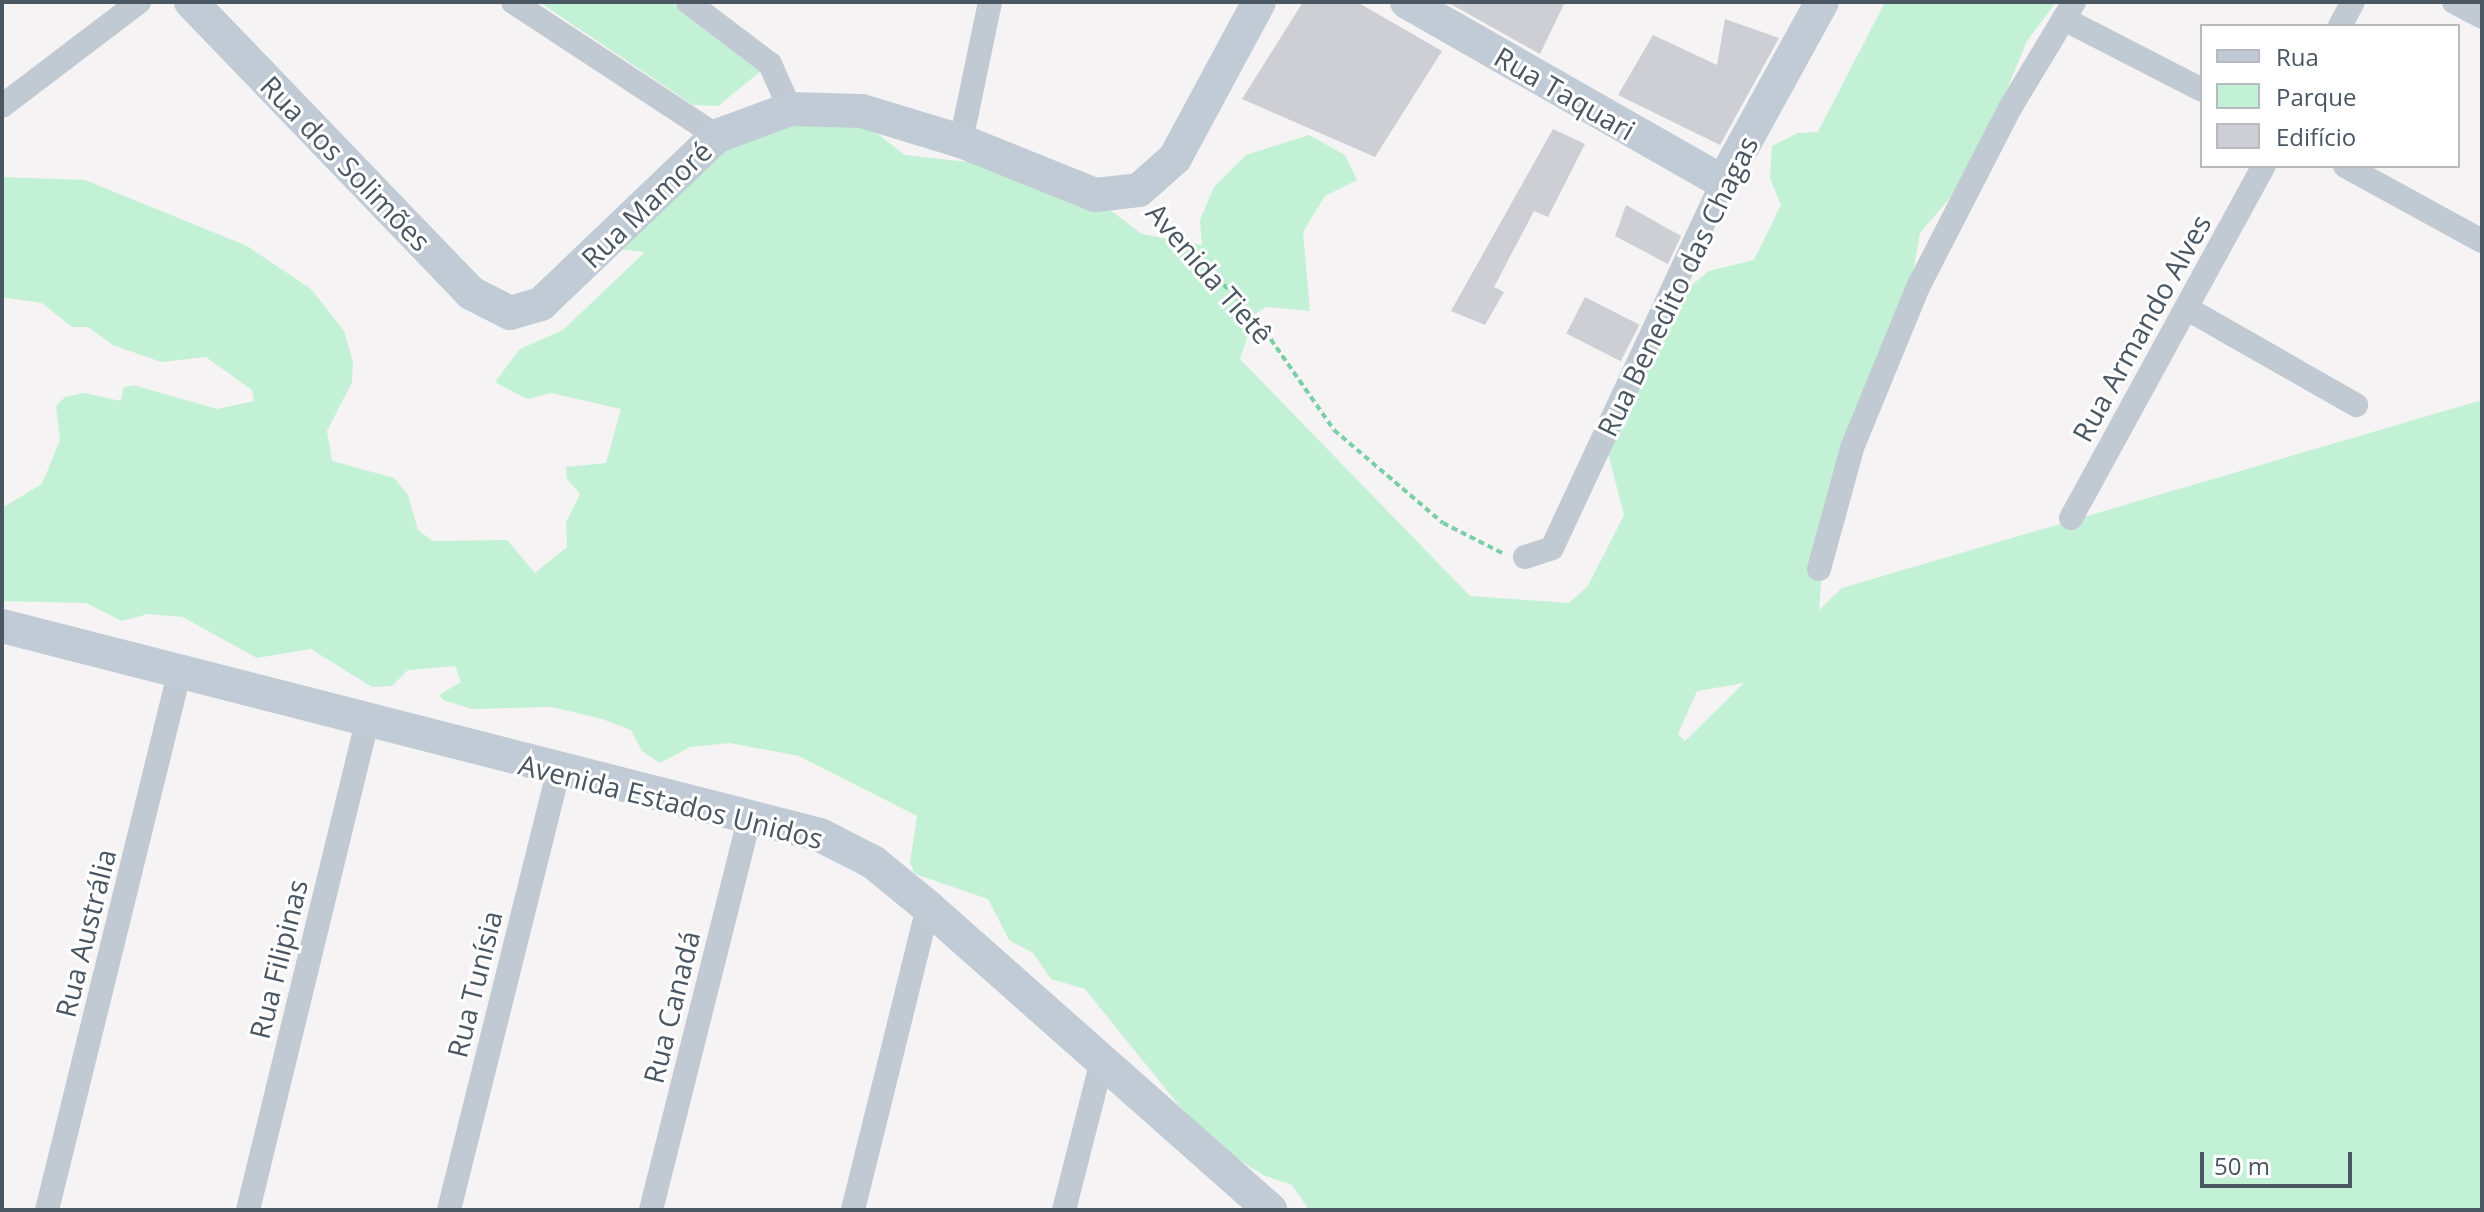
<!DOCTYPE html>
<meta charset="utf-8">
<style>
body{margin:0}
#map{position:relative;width:2484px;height:1212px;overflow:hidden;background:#f5f3f3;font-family:"Open Sans",sans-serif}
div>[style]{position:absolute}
.green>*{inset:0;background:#c3f1d5}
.building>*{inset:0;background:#cdcfd5;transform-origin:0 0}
.path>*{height:4px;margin-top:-2px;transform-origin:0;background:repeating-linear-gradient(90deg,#7ad0a6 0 6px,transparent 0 10px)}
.street>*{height:24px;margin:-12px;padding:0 12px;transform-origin:12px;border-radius:12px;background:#c1cad2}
.secondary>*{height:34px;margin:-17px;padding:0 17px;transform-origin:17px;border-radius:17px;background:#c1cbd6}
span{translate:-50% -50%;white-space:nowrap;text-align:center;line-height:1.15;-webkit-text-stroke:6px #fff;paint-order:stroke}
.street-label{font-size:28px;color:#4a5661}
.frame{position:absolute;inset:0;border:4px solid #4a5661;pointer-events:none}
.legend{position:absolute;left:2200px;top:24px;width:260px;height:144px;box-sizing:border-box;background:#fff;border:2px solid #b7bbc0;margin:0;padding:10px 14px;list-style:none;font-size:24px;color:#4a5661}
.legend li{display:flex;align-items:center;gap:16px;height:40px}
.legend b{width:40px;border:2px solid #b7bbc0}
.scale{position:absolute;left:2200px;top:1152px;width:152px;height:36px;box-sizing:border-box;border:4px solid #4a5661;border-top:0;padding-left:10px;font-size:24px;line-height:28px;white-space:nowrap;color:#4a5661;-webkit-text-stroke:6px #fff;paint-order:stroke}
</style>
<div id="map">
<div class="green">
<div style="clip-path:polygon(539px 2px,671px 2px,759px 62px,761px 71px,718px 106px,693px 105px)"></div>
<div style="clip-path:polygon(evenodd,1885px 2px,2056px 2px,2027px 41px,1973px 171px,1920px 233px,1910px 288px,1823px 556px,1819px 610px,1842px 588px,2482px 400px,2482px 1210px,1309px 1210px,1292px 1185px,1263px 1175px,1206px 1139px,1085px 989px,1051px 979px,1033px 953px,1009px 940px,988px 899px,915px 874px,910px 863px,917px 816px,799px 756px,730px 743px,690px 747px,660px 763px,642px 751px,631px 730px,602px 719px,552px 707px,472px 709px,443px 700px,439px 695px,461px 682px,455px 666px,408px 670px,392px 686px,372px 687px,311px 649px,257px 658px,183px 617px,148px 614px,122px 621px,86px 603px,2px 601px,2px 508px,42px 484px,60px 440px,56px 406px,65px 397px,84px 393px,121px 401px,123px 388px,133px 385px,217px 409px,254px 401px,252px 390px,206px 357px,161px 362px,113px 345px,88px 327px,72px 327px,42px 303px,2px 297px,2px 177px,85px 180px,247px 246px,311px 289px,344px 331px,353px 362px,352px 382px,327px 431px,332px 461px,394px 478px,408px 495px,418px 530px,433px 541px,507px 540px,535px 573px,567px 547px,566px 522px,580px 494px,567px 479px,566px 467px,606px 463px,621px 409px,551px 393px,527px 399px,495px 382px,520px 349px,563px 330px,645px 252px,618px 249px,711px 145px,849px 112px,905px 155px,977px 163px,1079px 187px,1142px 234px,1202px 245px,1200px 220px,1214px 187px,1246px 155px,1309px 135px,1345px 155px,1357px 180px,1325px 196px,1303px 232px,1310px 311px,1266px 307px,1255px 314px,1240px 359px,1470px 596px,1569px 603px,1588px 586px,1624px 515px,1607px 449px,1668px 305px,1709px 271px,1754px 260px,1781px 205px,1770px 178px,1772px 146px,1798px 133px,1818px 132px,1885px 2px,1744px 683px,1685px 741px,1678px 734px,1697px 691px,1744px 683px)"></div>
</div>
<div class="building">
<div style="clip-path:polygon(1303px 2px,1357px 2px,1442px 51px,1375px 157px,1242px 99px)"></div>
<div style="clip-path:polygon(1447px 2px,1565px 2px,1540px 54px)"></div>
<div style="clip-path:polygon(1725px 19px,1779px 38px,1720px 145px,1618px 95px,1653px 35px,1717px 65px)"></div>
<div style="clip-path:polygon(1553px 129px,1585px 144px,1548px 217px,1534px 211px,1494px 287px,1504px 292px,1485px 325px,1451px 311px)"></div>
<div style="clip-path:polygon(1626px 205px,1681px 236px,1668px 264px,1615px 236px)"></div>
<div style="left:1585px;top:297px;width:61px;height:41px;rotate:27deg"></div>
</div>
<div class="path">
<div style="left:1157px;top:210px;width:162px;rotate:48.2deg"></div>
<div style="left:1265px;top:331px;width:121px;rotate:55.1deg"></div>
<div style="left:1334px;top:430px;width:143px;rotate:40.5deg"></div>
<div style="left:1443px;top:523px;width:68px;rotate:26.9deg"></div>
</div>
<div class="street">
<div style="left:513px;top:2px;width:244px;rotate:33.3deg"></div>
<div style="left:688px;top:2px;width:103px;rotate:37.1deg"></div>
<div style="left:770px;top:64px;width:49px;rotate:66deg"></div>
<div style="left:2454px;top:2px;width:32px;rotate:28deg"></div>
<div style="left:2064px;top:19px;width:155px;rotate:27.2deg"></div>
<div style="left:2340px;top:26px;width:27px;rotate:-62deg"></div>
<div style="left:2px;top:106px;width:172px;rotate:-37.2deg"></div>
<div style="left:961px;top:141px;width:142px;rotate:-78.2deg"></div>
<div style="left:2345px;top:166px;width:156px;rotate:28.7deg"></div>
<div style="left:2186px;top:308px;width:196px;rotate:29.7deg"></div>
<div style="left:2071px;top:518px;width:401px;rotate:-61.3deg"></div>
<div style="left:1525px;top:557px;width:28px;rotate:-18deg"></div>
<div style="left:1552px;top:548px;width:404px;rotate:-65deg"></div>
<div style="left:1819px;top:569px;width:125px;rotate:-74.7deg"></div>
<div style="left:1852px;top:448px;width:174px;rotate:-67.7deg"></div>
<div style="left:1918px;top:287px;width:201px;rotate:-62.8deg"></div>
<div style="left:2010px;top:108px;width:124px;rotate:-58.9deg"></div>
<div style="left:47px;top:1210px;width:556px;rotate:-76.16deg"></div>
<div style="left:248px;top:1210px;width:502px;rotate:-76.3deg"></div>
<div style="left:449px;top:1210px;width:451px;rotate:-76deg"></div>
<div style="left:651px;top:1210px;width:403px;rotate:-75.9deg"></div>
<div style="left:853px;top:1210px;width:312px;rotate:-76.1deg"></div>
<div style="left:1064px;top:1210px;width:154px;rotate:-75.7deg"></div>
</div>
<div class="secondary">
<div style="left:191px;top:2px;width:404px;rotate:46.1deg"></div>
<div style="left:471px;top:293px;width:44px;rotate:27.1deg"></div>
<div style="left:510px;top:313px;width:32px;rotate:-16deg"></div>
<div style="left:541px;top:304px;width:243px;rotate:-43.7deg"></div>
<div style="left:717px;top:136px;width:78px;rotate:-20.3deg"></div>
<div style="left:790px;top:109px;width:72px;rotate:1.6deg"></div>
<div style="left:862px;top:111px;width:103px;rotate:16.9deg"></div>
<div style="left:961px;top:141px;width:144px;rotate:21.9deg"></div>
<div style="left:1095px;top:195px;width:44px;rotate:-6.5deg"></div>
<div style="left:1139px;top:190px;width:48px;rotate:-41.6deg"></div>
<div style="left:1175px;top:158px;width:177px;rotate:-61.7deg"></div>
<div style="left:1407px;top:2px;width:364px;rotate:29.7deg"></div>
<div style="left:1723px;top:182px;width:205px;rotate:-61.2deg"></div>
<div style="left:2px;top:626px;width:844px;rotate:14.33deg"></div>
<div style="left:820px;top:835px;width:59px;rotate:27deg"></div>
<div style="left:873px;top:862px;width:71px;rotate:39.3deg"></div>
<div style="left:928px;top:907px;width:457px;rotate:41.5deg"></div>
</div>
<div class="street-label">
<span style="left:1565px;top:93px;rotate:30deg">Rua Taquari</span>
<span style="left:346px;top:163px;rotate:46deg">Rua dos Solimões</span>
<span style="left:646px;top:204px;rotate:-44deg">Rua Mamoré</span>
<span style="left:1210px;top:273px;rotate:49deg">Avenida Tietê</span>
<span style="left:1677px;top:286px;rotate:-64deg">Rua Benedito das Chagas</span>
<span style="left:2141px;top:328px;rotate:-61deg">Rua Armando Alves</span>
<span style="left:671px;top:801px;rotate:14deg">Avenida Estados Unidos</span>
<span style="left:85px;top:933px;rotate:-76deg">Rua Austrália</span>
<span style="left:278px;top:959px;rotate:-76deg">Rua Filipinas</span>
<span style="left:474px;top:984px;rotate:-76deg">Rua Tunísia</span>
<span style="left:671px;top:1007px;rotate:-76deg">Rua Canadá</span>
</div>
<div class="frame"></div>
<ul class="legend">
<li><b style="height:10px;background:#c1cbd6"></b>Rua</li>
<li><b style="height:22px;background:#c3f1d5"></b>Parque</li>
<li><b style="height:22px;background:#cdcfd5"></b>Edifício</li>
</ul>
<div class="scale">50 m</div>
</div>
